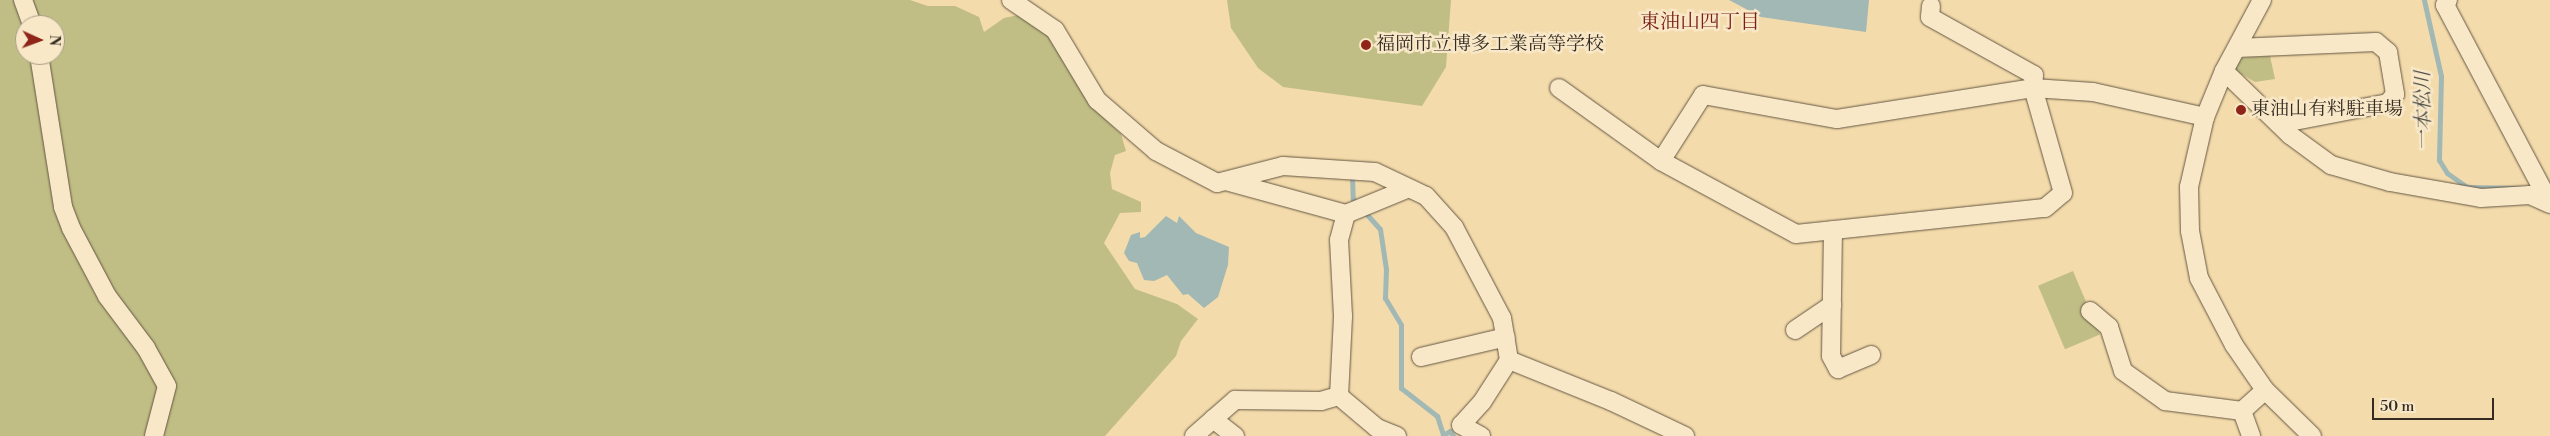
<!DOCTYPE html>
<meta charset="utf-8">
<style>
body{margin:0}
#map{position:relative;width:2550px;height:436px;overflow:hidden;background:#f4dbab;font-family:"Libre Bodoni","Noto Serif JP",serif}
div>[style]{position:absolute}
.green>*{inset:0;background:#c1be85;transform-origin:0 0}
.water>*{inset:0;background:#a1b8b5}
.stream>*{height:5px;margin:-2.5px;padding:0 2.5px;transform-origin:2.5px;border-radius:2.5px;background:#a1b8b5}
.roads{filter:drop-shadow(0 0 1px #645744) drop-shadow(0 0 1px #645744)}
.minor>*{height:18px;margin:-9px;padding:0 9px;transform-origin:9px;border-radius:9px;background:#f8e8c8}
.dots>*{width:14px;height:14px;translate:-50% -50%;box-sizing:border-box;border:2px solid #f8e8c8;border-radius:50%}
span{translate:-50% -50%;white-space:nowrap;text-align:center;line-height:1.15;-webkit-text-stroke:5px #f8e8c8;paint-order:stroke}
.poi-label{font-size:19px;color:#342b22}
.left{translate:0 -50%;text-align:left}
.neighbourhood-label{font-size:20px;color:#7a1f14}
.water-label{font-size:20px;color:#4f4e47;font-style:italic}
.north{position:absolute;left:15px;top:15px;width:50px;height:50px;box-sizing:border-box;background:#f8e8c8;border:1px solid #aa9c86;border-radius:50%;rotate:92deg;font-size:14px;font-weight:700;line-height:20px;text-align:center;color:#342b22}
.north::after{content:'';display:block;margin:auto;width:18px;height:22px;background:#8f2418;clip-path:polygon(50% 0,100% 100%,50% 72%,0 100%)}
.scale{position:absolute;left:2372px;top:398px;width:122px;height:22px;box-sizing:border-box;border:2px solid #342b22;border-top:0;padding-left:6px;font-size:15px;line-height:18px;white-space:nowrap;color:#342b22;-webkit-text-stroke:4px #f8e8c8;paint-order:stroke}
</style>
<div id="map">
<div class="green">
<div style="clip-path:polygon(evenodd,0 0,910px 0,928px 6px,955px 6px,979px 17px,984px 32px,1004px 18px,1018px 15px,1045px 30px,1102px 116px,1121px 134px,1126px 151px,1115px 155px,1110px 173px,1112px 189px,1141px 202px,1141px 212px,1120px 213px,1104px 243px,1135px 289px,1177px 304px,1198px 319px,1181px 341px,1176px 356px,1105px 436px,0 436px,0 0,25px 25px,55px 25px,55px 55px,25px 55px,25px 25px)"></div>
<div style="clip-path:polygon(1227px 0,1451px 0,1446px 67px,1422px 106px,1283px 87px,1258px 68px,1231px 28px)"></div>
<div style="clip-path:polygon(2270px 56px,2275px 79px,2255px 82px,2233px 69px,2235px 58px)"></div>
<div style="left:2073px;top:271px;width:69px;height:38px;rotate:67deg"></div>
</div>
<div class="water">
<div style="clip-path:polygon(1729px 0,1869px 0,1866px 32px,1761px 17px)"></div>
<div style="clip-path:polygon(1166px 216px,1177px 223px,1179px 216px,1196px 233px,1229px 247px,1228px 265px,1218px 297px,1204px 308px,1188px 294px,1183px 295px,1167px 275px,1154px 281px,1144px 280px,1137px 263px,1129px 261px,1124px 253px,1131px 235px,1140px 232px,1140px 238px,1145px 237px)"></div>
</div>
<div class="stream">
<div style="left:2424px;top:0;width:78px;rotate:77.4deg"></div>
<div style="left:2441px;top:76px;width:84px;rotate:91.4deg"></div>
<div style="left:2439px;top:160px;width:15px;rotate:58deg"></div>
<div style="left:2447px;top:173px;width:24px;rotate:35deg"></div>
<div style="left:2467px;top:187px;width:52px;rotate:1.1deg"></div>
<div style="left:1352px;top:176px;width:23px;rotate:88deg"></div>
<div style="left:1353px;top:199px;width:40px;rotate:48deg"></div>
<div style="left:1380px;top:229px;width:40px;rotate:81.5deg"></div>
<div style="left:1386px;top:269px;width:29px;rotate:92deg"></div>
<div style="left:1385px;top:298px;width:31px;rotate:59deg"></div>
<div style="left:1401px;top:325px;width:63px;rotate:90deg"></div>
<div style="left:1401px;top:388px;width:46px;rotate:37.9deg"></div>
<div style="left:1437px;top:416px;width:20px;rotate:72deg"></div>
<div style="left:1443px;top:435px;width:8px;rotate:-30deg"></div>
<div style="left:1450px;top:431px;width:6px;rotate:59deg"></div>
</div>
<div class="roads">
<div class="minor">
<div style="left:23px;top:0;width:27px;rotate:70deg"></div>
<div style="left:1011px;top:0;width:53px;rotate:34.3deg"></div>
<div style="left:1055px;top:30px;width:82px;rotate:59deg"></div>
<div style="left:1097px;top:100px;width:78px;rotate:40.8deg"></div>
<div style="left:1156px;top:151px;width:69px;rotate:27.7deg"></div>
<div style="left:1217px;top:183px;width:68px;rotate:-14.4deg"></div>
<div style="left:1283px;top:166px;width:92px;rotate:3.7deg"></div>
<div style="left:1375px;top:172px;width:56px;rotate:25.2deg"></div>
<div style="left:1426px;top:196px;width:42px;rotate:47.9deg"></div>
<div style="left:1454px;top:227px;width:103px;rotate:62.2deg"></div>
<div style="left:1502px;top:318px;width:43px;rotate:80.5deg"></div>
<div style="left:1509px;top:360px;width:50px;rotate:122.7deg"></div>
<div style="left:1482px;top:402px;width:31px;rotate:132deg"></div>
<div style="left:1461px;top:425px;width:23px;rotate:29deg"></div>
<div style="left:2262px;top:0;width:81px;rotate:118.2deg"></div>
<div style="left:2224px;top:71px;width:50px;rotate:112.4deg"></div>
<div style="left:2205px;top:117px;width:72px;rotate:102.9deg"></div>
<div style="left:2189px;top:187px;width:44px;rotate:88.7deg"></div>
<div style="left:2190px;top:231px;width:48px;rotate:79.2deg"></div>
<div style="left:2199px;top:278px;width:76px;rotate:62.4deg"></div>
<div style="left:2234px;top:345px;width:55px;rotate:55.4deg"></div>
<div style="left:2265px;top:390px;width:66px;rotate:44.4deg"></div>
<div style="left:2448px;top:0;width:6px;rotate:121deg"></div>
<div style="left:2445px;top:5px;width:224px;rotate:62.1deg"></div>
<div style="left:2237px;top:48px;width:139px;rotate:-2.5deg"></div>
<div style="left:2376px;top:42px;width:16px;rotate:40deg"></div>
<div style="left:2388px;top:52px;width:43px;rotate:80.5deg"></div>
<div style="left:2395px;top:94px;width:11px;rotate:128deg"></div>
<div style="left:2388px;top:103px;width:111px;rotate:169.1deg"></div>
<div style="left:39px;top:55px;width:154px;rotate:81deg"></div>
<div style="left:63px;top:207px;width:22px;rotate:69deg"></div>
<div style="left:71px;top:228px;width:77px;rotate:62.1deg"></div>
<div style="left:107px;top:296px;width:65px;rotate:53.1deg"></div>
<div style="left:146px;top:348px;width:43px;rotate:61.1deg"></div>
<div style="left:167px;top:386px;width:52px;rotate:104.6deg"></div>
<div style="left:2224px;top:71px;width:92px;rotate:44.1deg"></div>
<div style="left:2290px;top:135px;width:51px;rotate:36.2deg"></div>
<div style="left:2331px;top:165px;width:61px;rotate:16.1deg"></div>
<div style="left:2390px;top:182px;width:92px;rotate:10deg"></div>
<div style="left:2481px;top:198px;width:49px;rotate:-3.5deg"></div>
<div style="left:2530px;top:195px;width:22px;rotate:24deg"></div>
<div style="left:1559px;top:88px;width:125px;rotate:35.6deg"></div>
<div style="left:1661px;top:161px;width:153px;rotate:28.4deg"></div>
<div style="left:1796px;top:234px;width:250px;rotate:-6deg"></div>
<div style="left:2045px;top:208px;width:23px;rotate:-40deg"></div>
<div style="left:2063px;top:193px;width:109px;rotate:-105.9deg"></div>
<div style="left:2033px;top:88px;width:13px;rotate:-86deg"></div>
<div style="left:2034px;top:75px;width:119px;rotate:-150.9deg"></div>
<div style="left:1930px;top:17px;width:11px;rotate:-85deg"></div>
<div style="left:1661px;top:161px;width:78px;rotate:-57.5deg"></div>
<div style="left:1703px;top:95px;width:136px;rotate:10.2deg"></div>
<div style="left:1837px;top:119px;width:198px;rotate:-9deg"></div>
<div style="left:2033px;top:88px;width:60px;rotate:3.8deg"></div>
<div style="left:2093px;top:92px;width:115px;rotate:12.6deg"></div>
<div style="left:1226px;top:181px;width:124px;rotate:15.4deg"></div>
<div style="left:1833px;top:230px;width:126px;rotate:90.9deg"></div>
<div style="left:1831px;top:356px;width:15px;rotate:62deg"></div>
<div style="left:1838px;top:369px;width:36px;rotate:-23deg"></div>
<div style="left:2090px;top:311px;width:25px;rotate:40deg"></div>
<div style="left:2109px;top:327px;width:46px;rotate:72.3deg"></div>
<div style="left:2123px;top:371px;width:52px;rotate:35.5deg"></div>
<div style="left:2165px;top:401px;width:78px;rotate:7.4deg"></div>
<div style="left:2242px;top:411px;width:31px;rotate:-42deg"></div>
<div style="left:1795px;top:330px;width:45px;rotate:-34deg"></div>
<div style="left:1421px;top:357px;width:87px;rotate:-13.2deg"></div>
<div style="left:1509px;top:360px;width:110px;rotate:21.9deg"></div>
<div style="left:1611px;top:401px;width:82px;rotate:25.3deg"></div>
<div style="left:2242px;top:411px;width:27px;rotate:70deg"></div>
<div style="left:1213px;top:419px;width:28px;rotate:38deg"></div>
<div style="left:1194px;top:436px;width:55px;rotate:-41.3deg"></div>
<div style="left:1235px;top:400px;width:86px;rotate:0.7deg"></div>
<div style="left:1321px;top:401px;width:19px;rotate:-16deg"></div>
<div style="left:1397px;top:436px;width:22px;rotate:-158deg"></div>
<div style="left:1377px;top:428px;width:50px;rotate:-139.9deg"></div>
<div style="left:1339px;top:396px;width:80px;rotate:-87.1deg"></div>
<div style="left:1343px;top:316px;width:76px;rotate:-93deg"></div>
<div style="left:1339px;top:240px;width:27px;rotate:-75deg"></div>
<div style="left:1346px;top:214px;width:66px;rotate:-22.3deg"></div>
</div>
</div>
<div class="dots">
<div style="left:1366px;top:45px;background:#8f2418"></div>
<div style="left:2241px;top:110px;background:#8f2418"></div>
</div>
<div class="poi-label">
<span class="left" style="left:1376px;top:45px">福岡市立博多工業高等学校</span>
<span class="left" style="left:2251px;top:110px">東油山有料駐車場</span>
</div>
<div class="neighbourhood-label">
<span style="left:1700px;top:22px">東油山四丁目</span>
</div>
<div class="water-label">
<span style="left:2424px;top:111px;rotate:-91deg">一本松川</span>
</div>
<div class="north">N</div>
<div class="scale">50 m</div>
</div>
